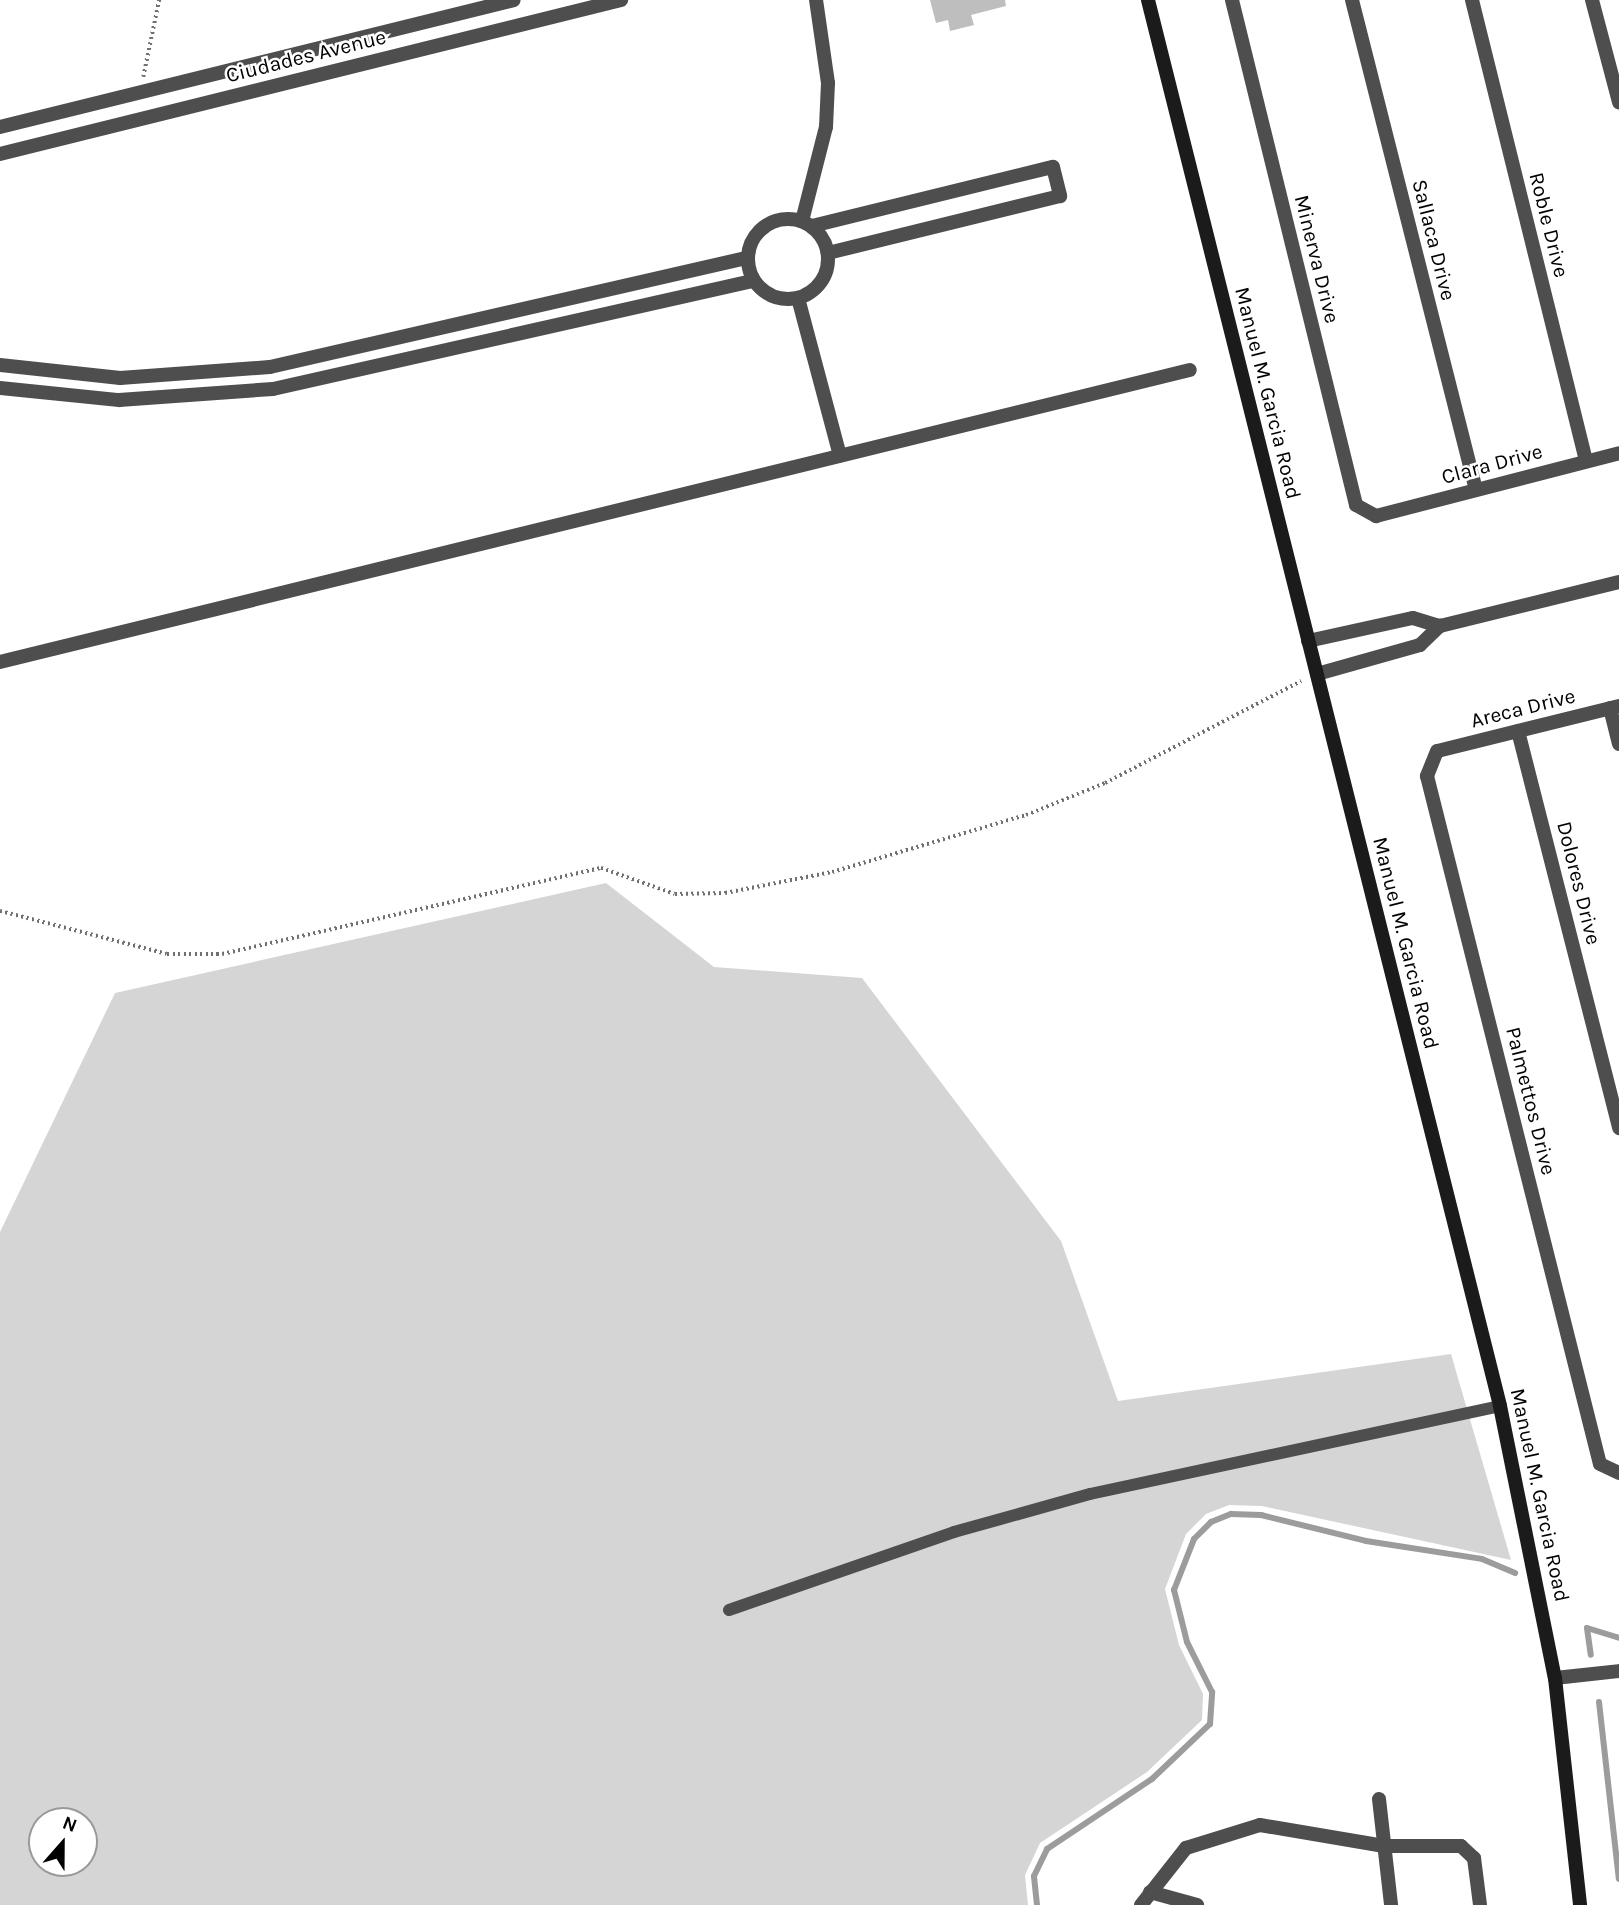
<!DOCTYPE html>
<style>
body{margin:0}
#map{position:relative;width:1619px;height:1905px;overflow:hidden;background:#fff;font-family:Karla,sans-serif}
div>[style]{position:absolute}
.green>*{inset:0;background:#d5d5d5}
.stream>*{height:6px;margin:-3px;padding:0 3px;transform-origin:3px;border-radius:3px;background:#9c9c9c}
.building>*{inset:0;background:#bebebe}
.path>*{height:3.5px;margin-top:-1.75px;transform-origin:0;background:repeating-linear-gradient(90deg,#707070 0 2px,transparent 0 5.5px)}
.service>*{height:12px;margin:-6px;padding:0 6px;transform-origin:6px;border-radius:6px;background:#4e4e4e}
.minor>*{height:14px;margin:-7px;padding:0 7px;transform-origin:7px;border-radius:7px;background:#4e4e4e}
.minor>.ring{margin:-7px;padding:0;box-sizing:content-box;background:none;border:14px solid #4e4e4e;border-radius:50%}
.secondary>*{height:14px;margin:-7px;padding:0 7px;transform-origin:7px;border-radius:7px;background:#1b1b1b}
span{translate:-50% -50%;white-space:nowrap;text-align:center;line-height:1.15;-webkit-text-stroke:5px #fff;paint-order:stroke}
.street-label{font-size:21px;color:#000}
.north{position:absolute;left:28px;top:1807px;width:70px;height:70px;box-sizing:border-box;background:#fff;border:2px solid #999;border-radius:50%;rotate:21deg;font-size:19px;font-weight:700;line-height:28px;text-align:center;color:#000}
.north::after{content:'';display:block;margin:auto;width:24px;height:32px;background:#000;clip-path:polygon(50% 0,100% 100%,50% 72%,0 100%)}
</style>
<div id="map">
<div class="green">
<div style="clip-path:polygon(evenodd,606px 883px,714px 967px,862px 978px,1061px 1241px,1118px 1401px,1451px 1354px,1511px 1560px,1262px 1506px,1229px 1505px,1206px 1514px,1186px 1534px,1165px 1589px,1179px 1645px,1203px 1694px,1202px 1720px,1147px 1772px,1040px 1843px,1025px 1875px,1028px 1905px,0 1905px,0 1232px,115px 993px,606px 883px,42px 1821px,84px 1821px,84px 1863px,42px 1863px,42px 1821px)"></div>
</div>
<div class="stream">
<div style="left:1587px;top:1628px;width:34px;rotate:17deg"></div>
<div style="left:1587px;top:1628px;width:27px;rotate:82deg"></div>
<div style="left:1599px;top:1702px;width:178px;rotate:83.6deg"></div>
<div style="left:1037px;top:1905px;width:29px;rotate:-96deg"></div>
<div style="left:1034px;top:1876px;width:30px;rotate:-64deg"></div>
<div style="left:1047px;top:1849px;width:126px;rotate:-33.7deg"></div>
<div style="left:1152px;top:1779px;width:80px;rotate:-43.5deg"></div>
<div style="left:1210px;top:1724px;width:32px;rotate:-86deg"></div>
<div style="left:1212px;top:1692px;width:56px;rotate:-116.6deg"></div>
<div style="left:1187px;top:1642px;width:54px;rotate:-104deg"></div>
<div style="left:1174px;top:1590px;width:55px;rotate:-68.6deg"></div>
<div style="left:1194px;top:1539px;width:24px;rotate:-45deg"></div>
<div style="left:1211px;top:1522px;width:22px;rotate:-22deg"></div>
<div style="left:1231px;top:1514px;width:30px;rotate:2deg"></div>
<div style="left:1261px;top:1515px;width:108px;rotate:13.9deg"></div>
<div style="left:1366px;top:1541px;width:117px;rotate:8.8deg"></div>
<div style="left:1482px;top:1559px;width:36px;rotate:23deg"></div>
</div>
<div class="building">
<div style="clip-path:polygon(930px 0,1005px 0,1006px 6px,971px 15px,974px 25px,950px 31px,948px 20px,936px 23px)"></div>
</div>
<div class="path">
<div style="left:143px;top:77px;width:79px;rotate:-78.3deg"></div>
<div style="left:0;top:911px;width:172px;rotate:14.4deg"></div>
<div style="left:167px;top:954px;width:55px"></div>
<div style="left:222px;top:954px;width:389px;rotate:-12.8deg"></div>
<div style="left:601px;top:868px;width:78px;rotate:19.4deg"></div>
<div style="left:675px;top:894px;width:50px;rotate:-1.1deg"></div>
<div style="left:725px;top:893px;width:109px;rotate:-11.1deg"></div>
<div style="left:832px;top:872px;width:202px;rotate:-16.4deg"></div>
<div style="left:1026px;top:815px;width:85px;rotate:-22.1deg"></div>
<div style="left:1105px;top:783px;width:221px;rotate:-27.5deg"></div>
</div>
<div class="service">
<div style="left:729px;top:1610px;width:238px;rotate:-19.1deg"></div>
<div style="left:954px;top:1532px;width:141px;rotate:-15.6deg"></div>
<div style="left:1090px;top:1494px;width:419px;rotate:-12.1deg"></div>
</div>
<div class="minor">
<div style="left:1232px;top:0;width:520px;rotate:76.2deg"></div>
<div style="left:1356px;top:505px;width:23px;rotate:29deg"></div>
<div style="left:1376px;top:516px;width:251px;rotate:-14.5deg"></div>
<div style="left:1352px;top:0;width:505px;rotate:75.8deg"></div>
<div style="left:1472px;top:0;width:475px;rotate:76.1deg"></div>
<div style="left:1592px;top:0;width:106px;rotate:75.2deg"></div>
<div style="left:0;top:127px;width:529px;rotate:-13.88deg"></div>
<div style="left:0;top:154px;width:640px;rotate:-13.93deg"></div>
<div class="ring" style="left:748px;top:219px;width:66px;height:66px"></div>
<div style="left:802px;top:221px;width:97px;rotate:-75.7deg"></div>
<div style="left:826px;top:127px;width:44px;rotate:-87.4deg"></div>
<div style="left:828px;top:83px;width:84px;rotate:-98.2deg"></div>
<div style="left:812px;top:226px;width:248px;rotate:-13.8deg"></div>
<div style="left:1053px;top:167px;width:30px;rotate:76deg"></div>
<div style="left:1060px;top:196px;width:239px;rotate:166.2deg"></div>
<div style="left:798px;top:298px;width:163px;rotate:75.1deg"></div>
<div style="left:0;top:365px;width:121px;rotate:6.2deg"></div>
<div style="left:120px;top:378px;width:150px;rotate:-4.2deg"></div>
<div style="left:270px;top:367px;width:489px;rotate:-12.9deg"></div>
<div style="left:0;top:388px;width:120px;rotate:5.8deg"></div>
<div style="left:119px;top:400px;width:154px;rotate:-4.1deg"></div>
<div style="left:273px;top:389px;width:493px;rotate:-12.7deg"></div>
<div style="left:1308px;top:641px;width:107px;rotate:-12.4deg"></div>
<div style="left:1413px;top:618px;width:28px;rotate:17deg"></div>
<div style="left:0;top:662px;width:1225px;rotate:-13.79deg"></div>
<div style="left:1317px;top:674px;width:107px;rotate:-15.7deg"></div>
<div style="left:1420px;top:645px;width:28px;rotate:-44deg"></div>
<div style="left:1440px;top:626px;width:184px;rotate:-13.8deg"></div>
<div style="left:1619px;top:706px;width:187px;rotate:166.1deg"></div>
<div style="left:1437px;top:751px;width:27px;rotate:112deg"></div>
<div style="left:1427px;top:776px;width:709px;rotate:75.89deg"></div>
<div style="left:1600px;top:1464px;width:21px;rotate:25deg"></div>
<div style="left:1610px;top:708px;width:37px;rotate:76deg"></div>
<div style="left:1518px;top:731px;width:410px;rotate:75.7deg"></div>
<div style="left:1555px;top:1678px;width:64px;rotate:-6.2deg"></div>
<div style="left:1379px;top:1799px;width:107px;rotate:83.5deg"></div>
<div style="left:1150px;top:1892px;width:49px;rotate:15.5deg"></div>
<div style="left:1141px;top:1905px;width:73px;rotate:-51.7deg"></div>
<div style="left:1186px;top:1848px;width:77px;rotate:-17.3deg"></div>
<div style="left:1260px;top:1825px;width:126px;rotate:9.6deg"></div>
<div style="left:1384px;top:1846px;width:77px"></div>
<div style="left:1461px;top:1846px;width:18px;rotate:43deg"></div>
<div style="left:1474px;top:1858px;width:47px;rotate:82.7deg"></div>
</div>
<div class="secondary">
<div style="left:1148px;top:0;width:1449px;rotate:75.94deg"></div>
<div style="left:1500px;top:1406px;width:278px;rotate:78.6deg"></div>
<div style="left:1555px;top:1678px;width:228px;rotate:83.7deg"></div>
</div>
<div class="street-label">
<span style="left:306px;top:56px;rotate:-14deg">Ciudades Avenue</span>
<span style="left:1549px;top:225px;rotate:76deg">Roble Drive</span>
<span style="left:1434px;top:240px;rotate:76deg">Sallaca Drive</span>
<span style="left:1317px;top:259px;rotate:76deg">Minerva Drive</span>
<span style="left:1268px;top:393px;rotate:76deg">Manuel M. Garcia Road</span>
<span style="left:1492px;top:464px;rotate:-15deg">Clara Drive</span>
<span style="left:1523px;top:708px;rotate:-14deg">Areca Drive</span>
<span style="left:1579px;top:883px;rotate:76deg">Dolores Drive</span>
<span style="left:1406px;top:943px;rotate:76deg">Manuel M. Garcia Road</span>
<span style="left:1531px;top:1101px;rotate:76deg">Palmettos Drive</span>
<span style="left:1540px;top:1495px;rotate:78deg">Manuel M. Garcia Road</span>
</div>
<div class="north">N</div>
</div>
